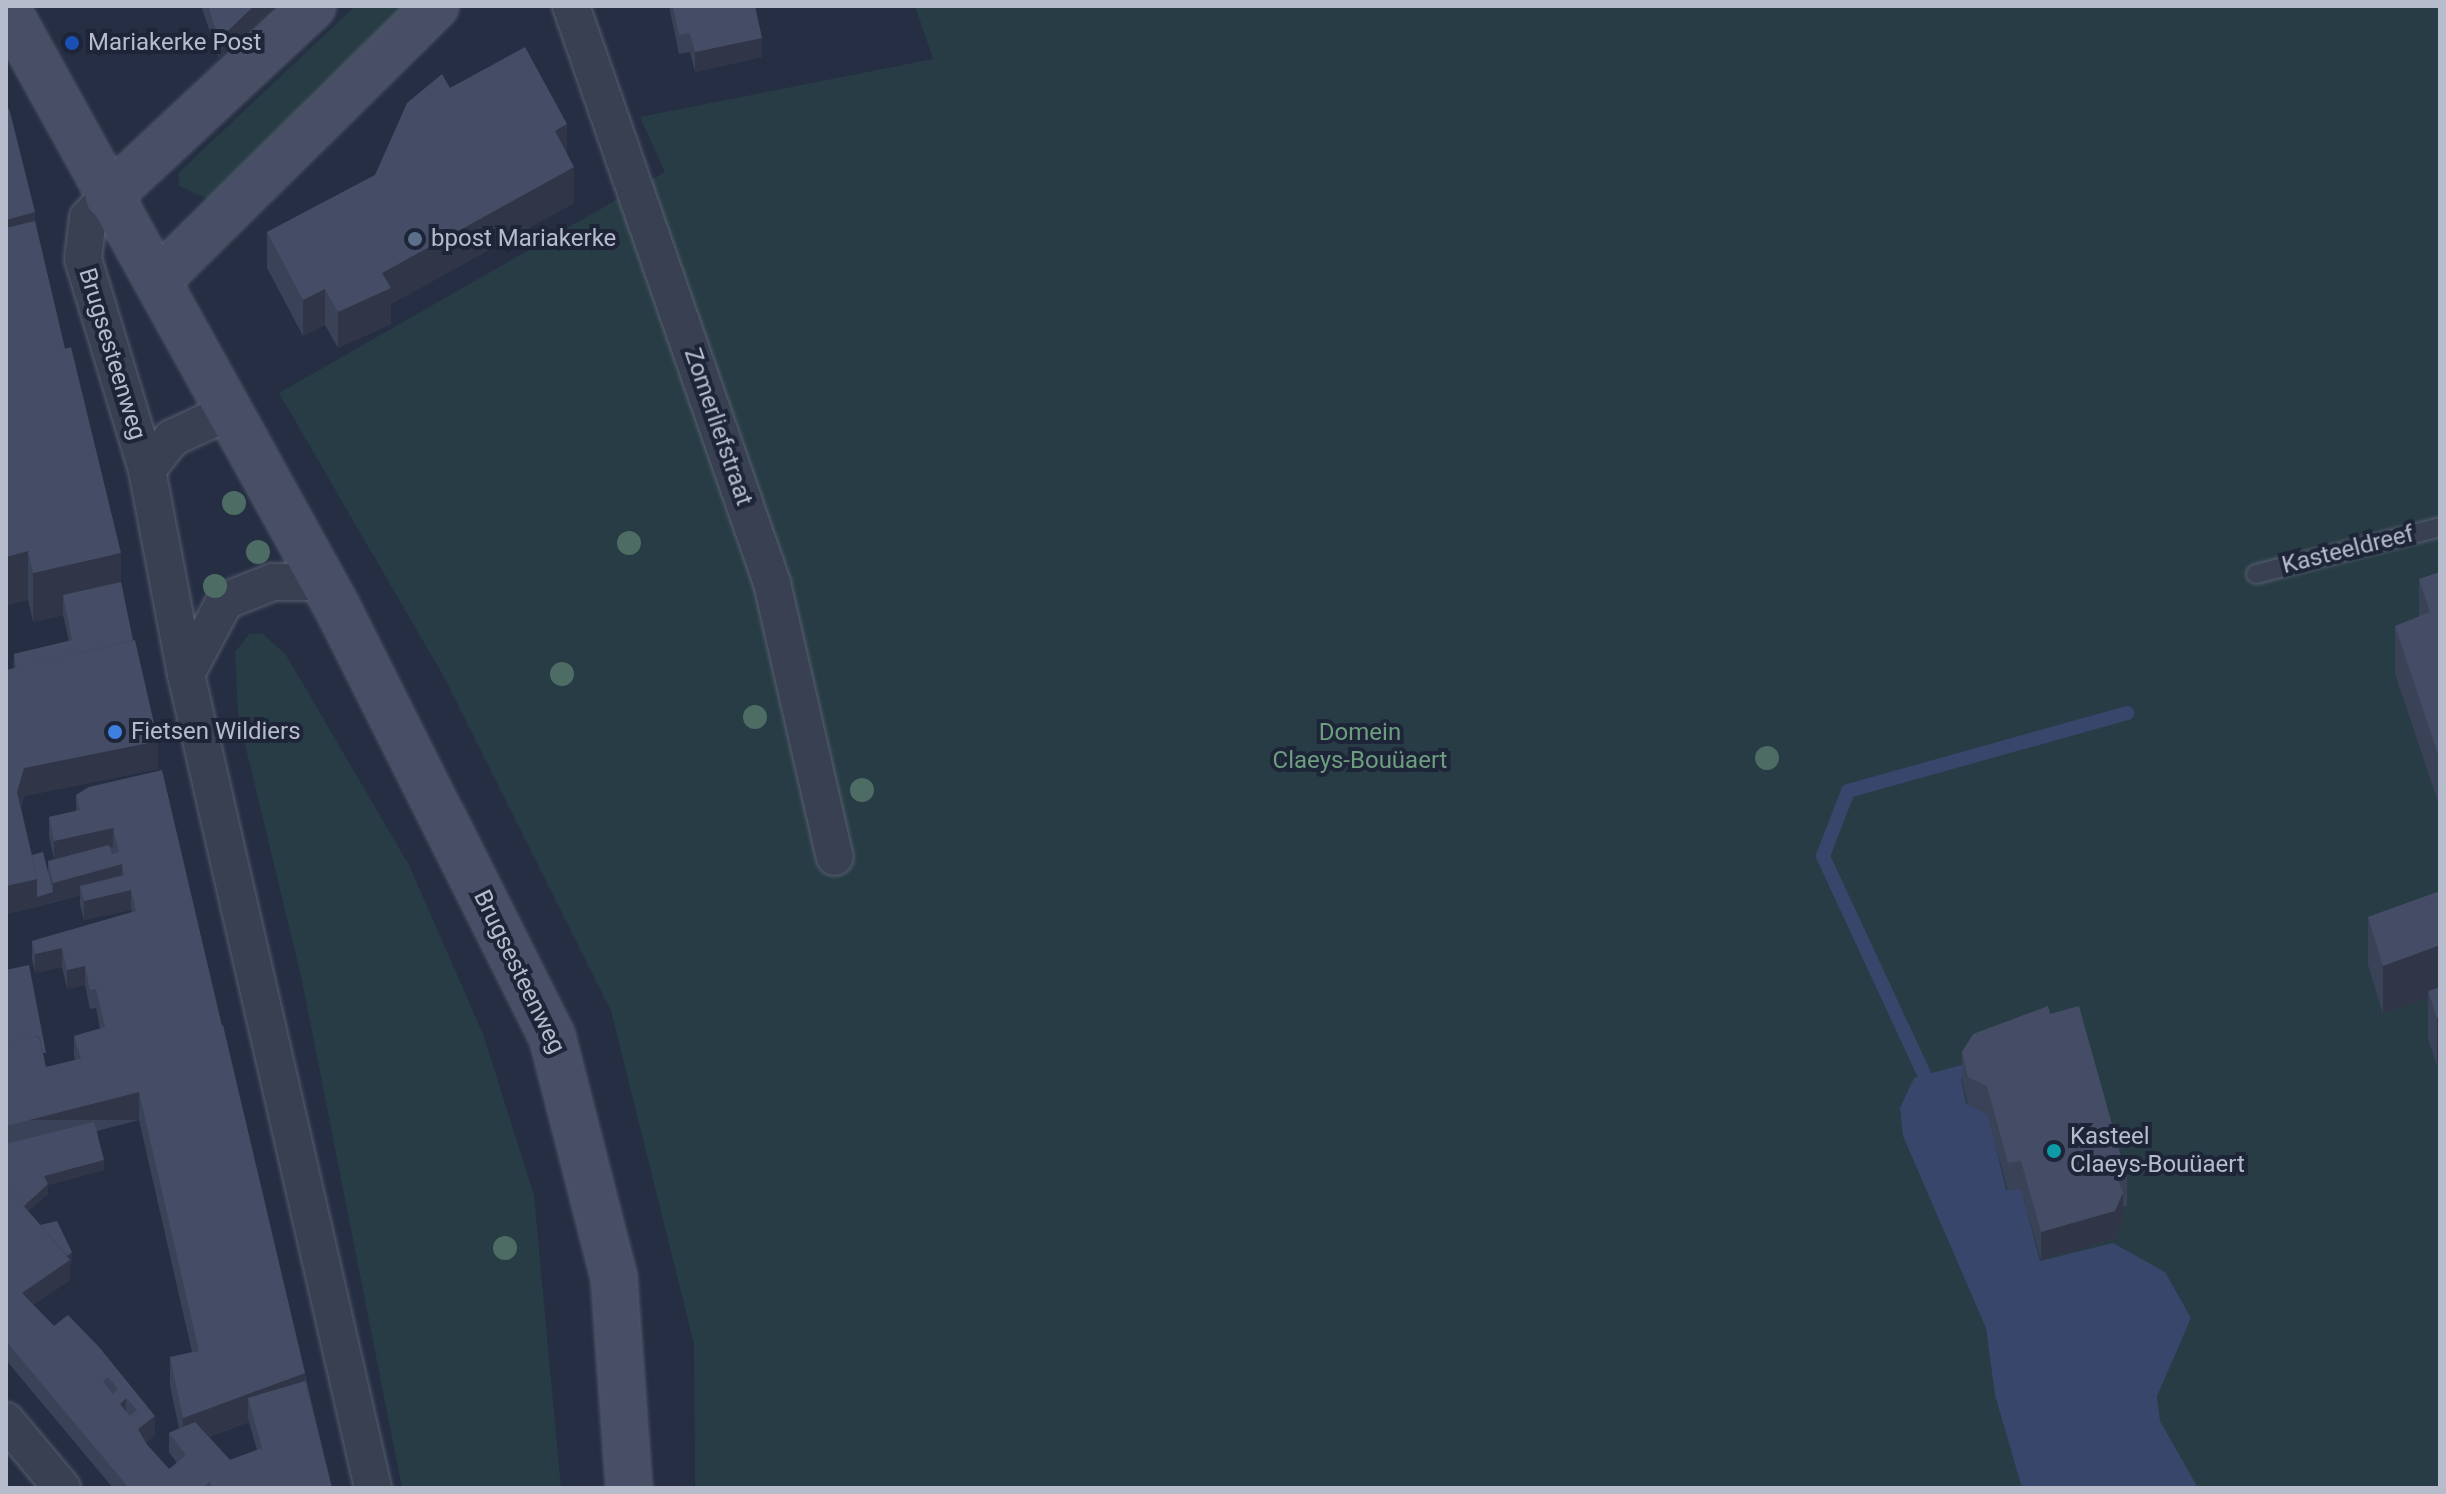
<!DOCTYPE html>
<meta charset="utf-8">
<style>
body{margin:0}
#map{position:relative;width:2446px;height:1494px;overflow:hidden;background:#252e43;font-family:Roboto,sans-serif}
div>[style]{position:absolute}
.green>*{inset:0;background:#273c44}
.water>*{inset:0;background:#38466b}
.stream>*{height:14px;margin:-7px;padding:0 7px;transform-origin:7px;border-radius:7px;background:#38466b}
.roads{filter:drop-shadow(0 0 2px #575e70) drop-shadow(0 0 2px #575e70)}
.lane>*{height:18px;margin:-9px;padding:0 9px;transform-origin:9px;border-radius:9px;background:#394052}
.street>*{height:36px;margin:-18px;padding:0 18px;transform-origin:18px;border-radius:18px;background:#394052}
.secondary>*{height:44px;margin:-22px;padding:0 22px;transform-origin:22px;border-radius:22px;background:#474e66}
.trees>*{width:24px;height:24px;margin:-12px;border-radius:50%;background:#4c6c64}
.wall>*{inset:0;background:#3a4257}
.shaded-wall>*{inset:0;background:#303647;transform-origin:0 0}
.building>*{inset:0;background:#444d65}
.dots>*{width:22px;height:22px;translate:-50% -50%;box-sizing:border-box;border:4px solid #1e2538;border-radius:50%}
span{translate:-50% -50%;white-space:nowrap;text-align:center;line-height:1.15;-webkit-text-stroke:8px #1e2538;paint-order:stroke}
.poi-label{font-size:24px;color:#b6bccc}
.left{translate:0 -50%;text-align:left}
.street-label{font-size:24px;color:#b6bccc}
.park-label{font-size:24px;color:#6c9e7f}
.frame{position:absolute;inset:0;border:8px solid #b6bccc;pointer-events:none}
</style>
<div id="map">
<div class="green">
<div style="clip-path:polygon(355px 6px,406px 6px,209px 200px,179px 186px,178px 173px)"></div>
<div style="clip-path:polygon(915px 6px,2440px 6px,2440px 1488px,695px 1488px,694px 1344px,611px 1011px,444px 677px,279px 393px,665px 172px,640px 117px,933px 59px)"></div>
<div style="clip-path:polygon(262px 633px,286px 655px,409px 865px,483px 1034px,534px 1195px,561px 1488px,402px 1488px,302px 981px,238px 715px,235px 652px,249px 634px)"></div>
</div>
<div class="water">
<div style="clip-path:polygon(1972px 1062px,1961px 1079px,1966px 1103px,1988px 1113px,2006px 1190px,2021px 1188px,2040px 1261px,2113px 1243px,2165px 1272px,2191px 1318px,2157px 1396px,2160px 1421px,2198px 1488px,2022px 1488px,1995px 1395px,1986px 1328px,1903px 1136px,1900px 1108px,1914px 1078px)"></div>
</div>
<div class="stream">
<div style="left:1931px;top:1089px;width:257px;rotate:-114.9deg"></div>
<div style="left:1823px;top:856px;width:70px;rotate:-69deg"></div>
<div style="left:1848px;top:791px;width:290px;rotate:-15.6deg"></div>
</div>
<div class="roads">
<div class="lane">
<div style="left:2256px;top:574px;width:190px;rotate:-14.3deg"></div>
</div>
<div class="street">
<div style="left:571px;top:6px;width:611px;rotate:70.79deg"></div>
<div style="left:772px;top:583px;width:281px;rotate:77.1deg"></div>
<div style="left:108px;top:197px;width:29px;rotate:134deg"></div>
<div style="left:88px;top:218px;width:41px;rotate:97deg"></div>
<div style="left:83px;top:259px;width:220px;rotate:73.1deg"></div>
<div style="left:147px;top:470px;width:208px;rotate:79.2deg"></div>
<div style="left:186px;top:674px;width:835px;rotate:77.06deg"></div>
<div style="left:147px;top:470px;width:41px;rotate:-52deg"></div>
<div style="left:172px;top:438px;width:62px;rotate:-24.9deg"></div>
<div style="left:186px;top:674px;width:83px;rotate:-61.9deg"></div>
<div style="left:225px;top:601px;width:52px;rotate:-21.6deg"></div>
<div style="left:273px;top:582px;width:50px"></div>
<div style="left:6px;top:1421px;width:87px;rotate:50.1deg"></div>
</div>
<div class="secondary">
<div style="left:6px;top:7px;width:685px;rotate:61.12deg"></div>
<div style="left:337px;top:607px;width:480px;rotate:63.4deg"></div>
<div style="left:552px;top:1036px;width:249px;rotate:75.6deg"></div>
<div style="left:614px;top:1277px;width:212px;rotate:85.9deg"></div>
<div style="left:108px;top:197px;width:280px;rotate:-43deg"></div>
<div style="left:158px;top:280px;width:390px;rotate:-44.6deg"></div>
</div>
</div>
<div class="trees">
<div style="left:234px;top:503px"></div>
<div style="left:629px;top:543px"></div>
<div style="left:258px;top:552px"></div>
<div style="left:215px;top:586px"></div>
<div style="left:562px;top:674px"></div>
<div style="left:755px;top:717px"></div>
<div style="left:1767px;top:758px"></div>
<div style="left:862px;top:790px"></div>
<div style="left:505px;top:1248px"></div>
</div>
<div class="wall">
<div style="clip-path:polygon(201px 6px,275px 6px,219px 58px)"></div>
<div style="clip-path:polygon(669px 6px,755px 6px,762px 57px,695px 72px,690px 52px,679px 54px)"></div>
<div style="clip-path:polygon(450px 88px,567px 153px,574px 203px,391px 304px,391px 324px,338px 348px,325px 325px,303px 336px,267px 268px,267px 232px,375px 175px)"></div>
<div style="clip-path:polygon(evenodd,6px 103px,121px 582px,158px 769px,24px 796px,21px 808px,32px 855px,48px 871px,48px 861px,54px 859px,49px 836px,49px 817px,76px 811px,76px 795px,89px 787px,222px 1026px,332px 1488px,113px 1488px,6px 1360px,6px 970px,46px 1067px,75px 1060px,74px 1056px,74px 1036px,100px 1029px,96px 1008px,90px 1009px,85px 985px,67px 989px,62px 967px,35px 973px,32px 960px,32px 941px,132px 912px,131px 910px,84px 920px,80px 905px,80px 895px,37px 907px,6px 914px,14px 654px,69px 641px,63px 615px,33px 622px,28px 600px,6px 605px,6px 103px,139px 1120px,192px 1352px,170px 1357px,170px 1386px,179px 1428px,169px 1433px,169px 1452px,177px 1463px,169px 1469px,146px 1443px,155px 1435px,68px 1315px,54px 1326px,33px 1305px,70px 1280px,70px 1264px,72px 1262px,28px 1211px,48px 1194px,48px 1185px,104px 1170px,97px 1131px,139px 1120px,6px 103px,249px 1422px,257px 1450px,230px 1460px,209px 1437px,249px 1422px)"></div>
<div style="clip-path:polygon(2440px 572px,2440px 808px,2395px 674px,2395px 626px,2419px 617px,2419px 579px)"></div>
<div style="clip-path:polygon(2440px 891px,2437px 1066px,2428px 1039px,2428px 998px,2383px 1014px,2368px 965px,2368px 917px)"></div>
<div style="clip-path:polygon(2050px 1014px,2127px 1178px,2127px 1206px,2123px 1207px,2123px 1221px,2115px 1239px,2041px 1260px,2021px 1189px,2008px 1191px,1987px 1114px,1968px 1105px,1962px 1080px,1962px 1052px)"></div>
</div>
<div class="shaded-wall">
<div style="clip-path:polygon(254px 6px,275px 6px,219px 58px,219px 39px)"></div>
<div style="clip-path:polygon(762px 38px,762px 57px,695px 72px,695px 52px)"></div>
<div style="clip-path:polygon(567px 124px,567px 160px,555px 131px)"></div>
<div style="clip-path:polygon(574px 167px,574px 203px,391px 304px,391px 324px,338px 348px,338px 312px,382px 273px)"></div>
<div style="clip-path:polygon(35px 212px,35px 240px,6px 248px,6px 220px)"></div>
<div style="clip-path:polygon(325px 289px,325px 325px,303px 336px,303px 300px)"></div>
<div style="clip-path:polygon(28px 551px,28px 600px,6px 605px,6px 557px)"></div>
<div style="clip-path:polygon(121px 553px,121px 601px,63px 595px,63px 615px,33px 622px,33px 573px)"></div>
<div style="clip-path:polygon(158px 741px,158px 769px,24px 796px,17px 820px,17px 792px,24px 768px)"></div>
<div style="clip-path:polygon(113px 828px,113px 847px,54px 861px,54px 841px)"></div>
<div style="clip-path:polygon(122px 864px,122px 883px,80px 886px,80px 895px,53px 902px,53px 883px)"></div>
<div style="clip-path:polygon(37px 879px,53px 892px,53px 902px,37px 907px,6px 914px,6px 886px)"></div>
<div style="clip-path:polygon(131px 890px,131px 910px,84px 920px,84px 901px)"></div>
<div style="clip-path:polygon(2440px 945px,2440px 994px,2428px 991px,2428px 998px,2383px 1014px,2383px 966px)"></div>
<div style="clip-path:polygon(62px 948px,62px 967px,35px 973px,35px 954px)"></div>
<div style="clip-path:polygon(85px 966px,85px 985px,67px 989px,67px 970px)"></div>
<div style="left:2440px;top:1017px;width:48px;height:3px;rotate:90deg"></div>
<div style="left:139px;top:1092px;width:28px;height:137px;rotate:90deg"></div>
<div style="clip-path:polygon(104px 1160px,104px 1170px,48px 1185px,48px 1194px,19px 1219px,19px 1209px,44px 1176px)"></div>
<div style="clip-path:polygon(2123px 1193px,2123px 1221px,2115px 1239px,2041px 1260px,2041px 1232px)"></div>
<div style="clip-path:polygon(72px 1252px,72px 1262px,70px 1264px,70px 1280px,22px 1312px,22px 1293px)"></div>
<div style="clip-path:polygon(305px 1373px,305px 1401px,248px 1398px,248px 1417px,249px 1422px,183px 1446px,183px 1418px)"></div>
<div style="clip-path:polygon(126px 1398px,126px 1418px,120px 1404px)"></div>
<div style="clip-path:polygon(155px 1416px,155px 1435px,138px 1449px,138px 1429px)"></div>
</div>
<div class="building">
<div style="clip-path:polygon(208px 6px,254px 6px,219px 39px)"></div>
<div style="clip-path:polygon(673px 6px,755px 6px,762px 38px,695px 52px,690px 33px,679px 35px)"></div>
<div style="clip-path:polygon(525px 47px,567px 124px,555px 131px,574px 167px,382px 273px,391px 288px,338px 312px,325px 289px,303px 300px,267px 232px,375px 175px,407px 103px,442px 74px,450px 88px)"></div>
<div style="clip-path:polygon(6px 103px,10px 112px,35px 212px,6px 220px)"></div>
<div style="clip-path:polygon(35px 221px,65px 349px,8px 366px,6px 360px,6px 228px)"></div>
<div style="clip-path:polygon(71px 347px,121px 553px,33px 573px,28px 551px,6px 557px,6px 398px,7px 398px,6px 391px,6px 366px)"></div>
<div style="clip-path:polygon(2440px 572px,2440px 760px,2395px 626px,2430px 612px,2419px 579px)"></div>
<div style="clip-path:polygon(121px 582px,133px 640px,16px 668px,14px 654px,72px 640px,63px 595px)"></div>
<div style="clip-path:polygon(135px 640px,158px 741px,24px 768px,17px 792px,37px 879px,6px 886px,6px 670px)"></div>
<div style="clip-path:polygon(162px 770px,222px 1026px,81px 1059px,74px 1036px,105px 1027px,96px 989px,90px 990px,85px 966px,67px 970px,62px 948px,35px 954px,32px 941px,136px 911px,131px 890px,84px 901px,80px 886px,124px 875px,122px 864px,53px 883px,48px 861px,109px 845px,112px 854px,119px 852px,113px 828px,54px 841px,49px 817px,80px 810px,76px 795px,89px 787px)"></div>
<div style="clip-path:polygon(43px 852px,53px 892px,37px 897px,37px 879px,32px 855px)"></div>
<div style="clip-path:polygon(2440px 891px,2440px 945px,2383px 966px,2368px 917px)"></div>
<div style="clip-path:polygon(29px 965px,46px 1053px,43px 1053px,39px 1036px,6px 1042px,6px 970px)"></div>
<div style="clip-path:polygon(2440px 987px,2440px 1017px,2437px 1018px,2428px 991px)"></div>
<div style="clip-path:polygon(2048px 1006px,2050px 1014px,2079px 1006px,2127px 1178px,2118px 1180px,2123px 1193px,2115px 1211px,2041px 1232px,2021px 1161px,2008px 1163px,1987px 1086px,1968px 1077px,1962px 1052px,1973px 1034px)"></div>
<div style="clip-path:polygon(223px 1025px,305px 1373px,183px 1418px,170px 1357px,199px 1351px,139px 1092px,6px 1126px,6px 1042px,39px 1036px,46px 1067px)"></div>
<div style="clip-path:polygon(94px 1122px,104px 1160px,44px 1176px,48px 1184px,24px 1206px,6px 1185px,6px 1144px)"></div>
<div style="clip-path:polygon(evenodd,6px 1185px,70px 1260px,22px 1293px,54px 1326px,68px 1315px,99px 1347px,155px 1416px,138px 1429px,147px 1445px,169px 1469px,186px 1455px,169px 1433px,195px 1422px,230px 1460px,262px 1448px,248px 1398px,305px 1381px,332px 1488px,214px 1488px,209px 1482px,203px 1488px,129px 1488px,6px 1341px,6px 1185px,108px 1377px,118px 1389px,113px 1394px,103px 1381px,108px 1377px,6px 1185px,126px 1398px,137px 1410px,130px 1416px,120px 1404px,126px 1398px)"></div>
<div style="clip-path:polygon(57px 1221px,72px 1252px,67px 1256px,40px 1225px)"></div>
</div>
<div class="dots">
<div style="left:72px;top:43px;background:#1a4fb4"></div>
<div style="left:415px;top:239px;background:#5c6f8a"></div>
<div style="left:115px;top:732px;background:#3f7fe0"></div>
<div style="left:2054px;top:1151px;background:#0f9aa8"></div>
</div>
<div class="poi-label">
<span class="left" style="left:88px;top:43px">Mariakerke Post</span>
<span class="left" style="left:431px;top:239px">bpost Mariakerke</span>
<span class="left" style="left:131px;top:732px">Fietsen Wildiers</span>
<span class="left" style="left:2070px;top:1151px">Kasteel<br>Claeys-Bouüaert</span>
</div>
<div class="street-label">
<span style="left:112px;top:354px;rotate:73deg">Brugsesteenweg</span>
<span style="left:718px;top:427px;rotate:71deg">Zomerliefstraat</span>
<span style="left:2348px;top:550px;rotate:-14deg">Kasteeldreef</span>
<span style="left:519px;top:972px;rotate:64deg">Brugsesteenweg</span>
</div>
<div class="park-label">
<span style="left:1360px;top:747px">Domein<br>Claeys-Bouüaert</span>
</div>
<div class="frame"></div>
</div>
